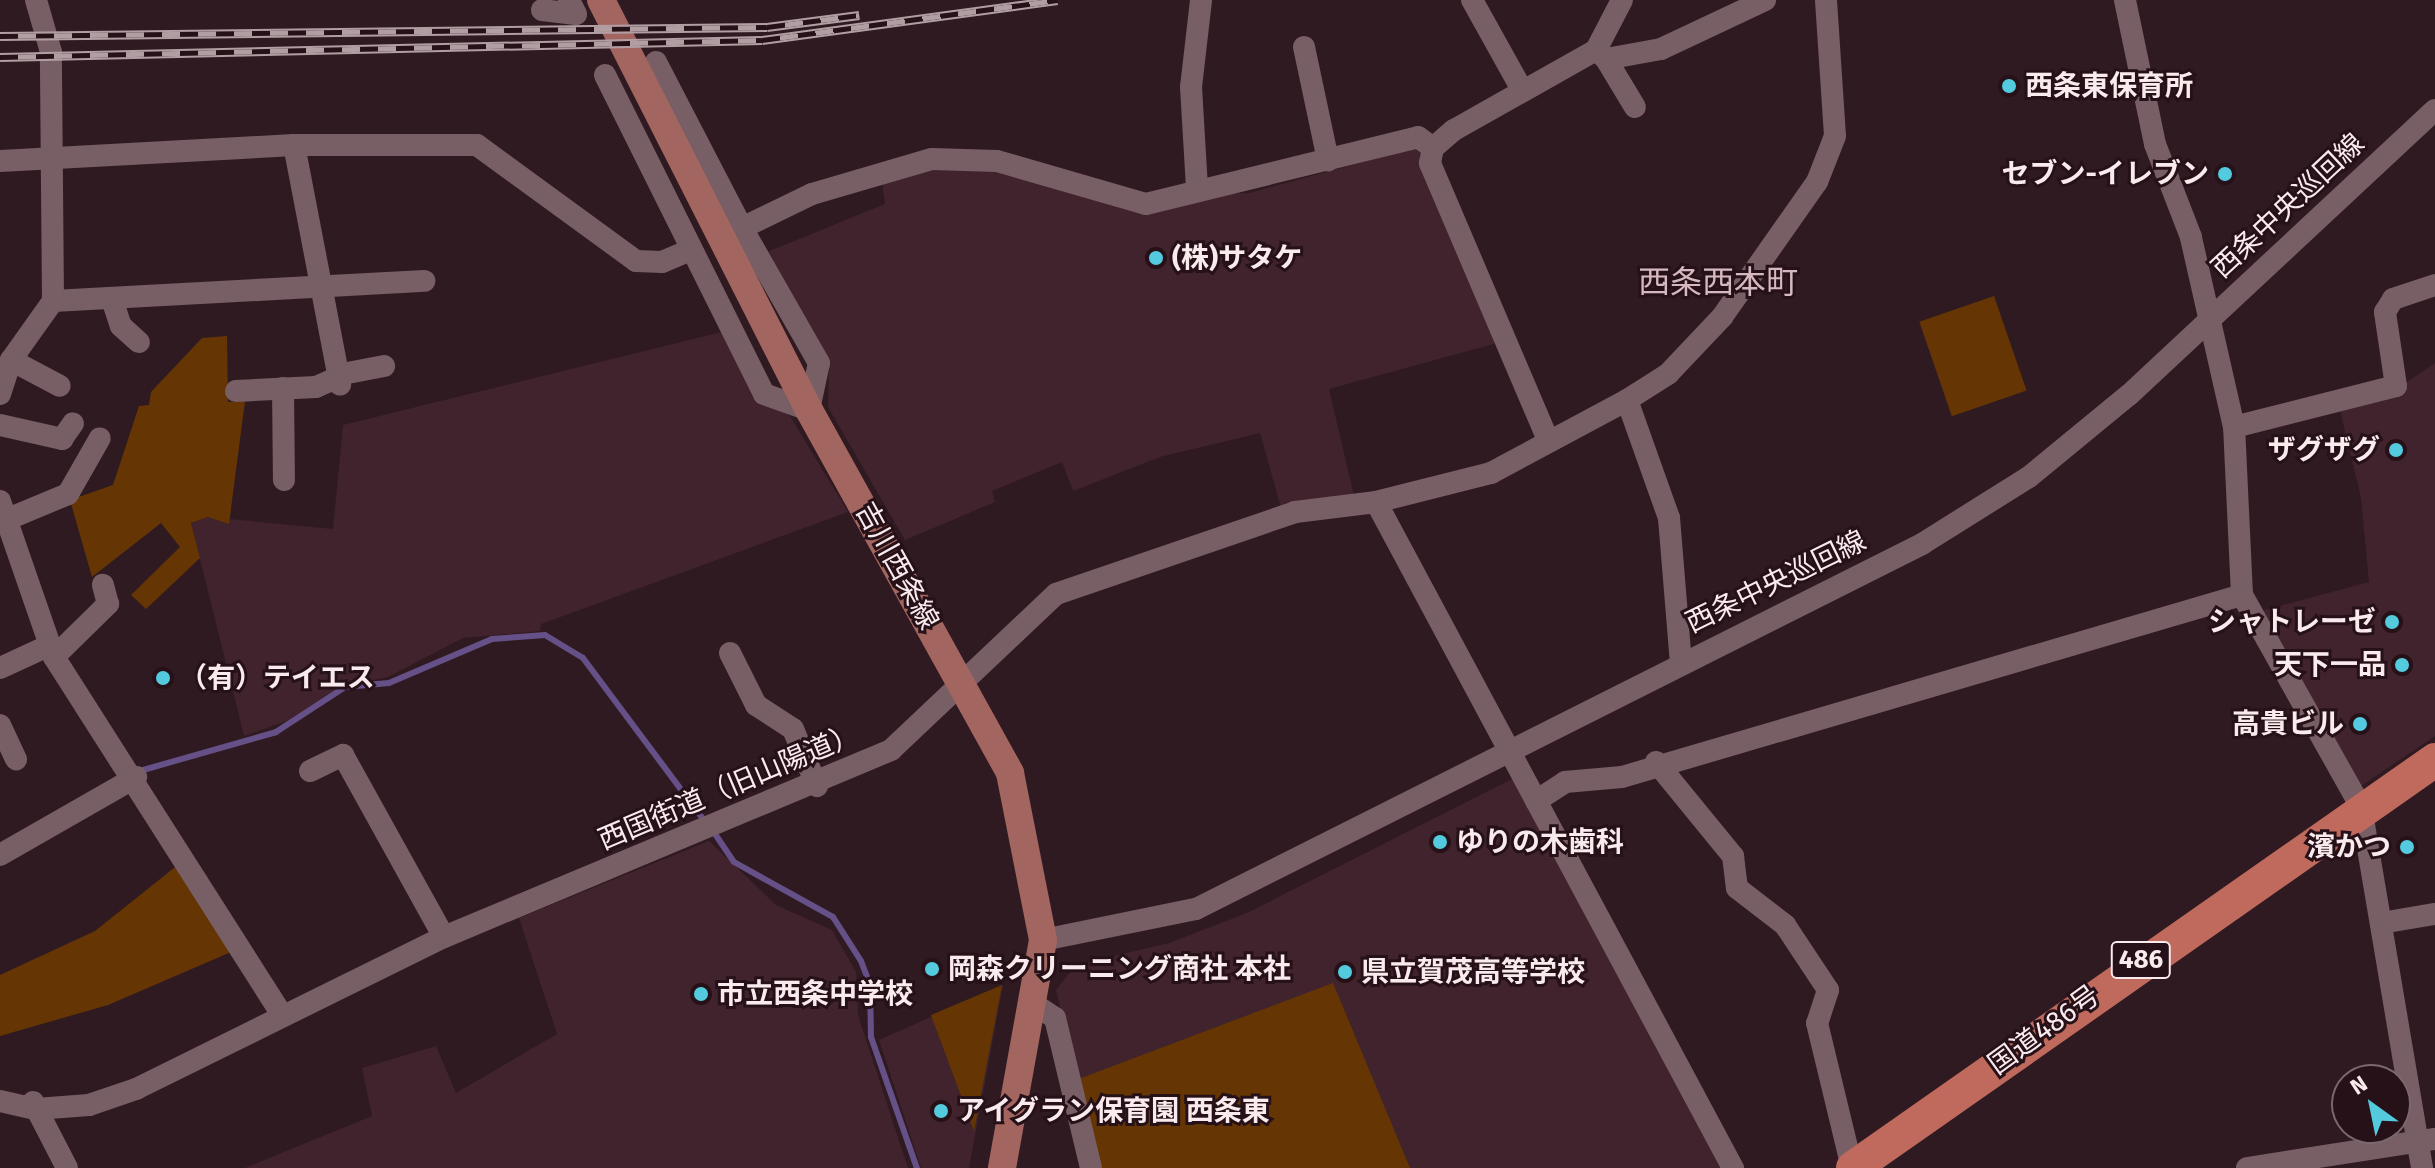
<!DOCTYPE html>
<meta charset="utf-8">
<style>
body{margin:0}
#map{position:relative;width:2435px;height:1168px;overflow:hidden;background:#301a21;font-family:"Fira Sans","Noto Sans JP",sans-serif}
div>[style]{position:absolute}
.built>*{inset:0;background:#40232c}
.green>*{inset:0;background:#653603;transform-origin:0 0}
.stream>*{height:6px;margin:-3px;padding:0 3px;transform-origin:3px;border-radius:3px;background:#655088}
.minor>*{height:22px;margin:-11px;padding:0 11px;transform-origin:11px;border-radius:11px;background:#785e65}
.major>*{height:28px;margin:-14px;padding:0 14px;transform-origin:14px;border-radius:14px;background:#a36560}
.highway>*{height:34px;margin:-17px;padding:0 17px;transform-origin:17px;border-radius:17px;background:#bf6a5d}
.rail>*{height:9px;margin-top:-4.5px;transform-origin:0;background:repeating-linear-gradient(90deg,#251117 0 18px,#b09ea3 0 36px);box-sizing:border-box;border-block:2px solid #b09ea3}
.dots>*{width:22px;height:22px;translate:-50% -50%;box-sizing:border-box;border:4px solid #251117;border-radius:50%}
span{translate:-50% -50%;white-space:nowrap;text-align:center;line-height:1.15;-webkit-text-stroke:6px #251117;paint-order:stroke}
.shield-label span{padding:2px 6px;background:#251117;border:2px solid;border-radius:6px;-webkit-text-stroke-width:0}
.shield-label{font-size:26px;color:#f9eaee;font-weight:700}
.poi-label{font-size:28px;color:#f9eaee;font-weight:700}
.left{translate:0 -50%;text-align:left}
.right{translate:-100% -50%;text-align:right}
.street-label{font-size:28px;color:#f9eaee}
.quarter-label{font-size:32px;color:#d6b9c0}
.north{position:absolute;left:2331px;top:1064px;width:80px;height:80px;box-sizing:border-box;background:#251117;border:2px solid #7a686d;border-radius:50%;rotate:327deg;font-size:22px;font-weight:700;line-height:32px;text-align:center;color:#f9eaee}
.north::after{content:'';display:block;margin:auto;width:28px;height:36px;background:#54cade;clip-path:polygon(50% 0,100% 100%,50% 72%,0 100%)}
</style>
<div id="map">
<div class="built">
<div style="clip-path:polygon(1419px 147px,1497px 343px,1329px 389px,1354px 496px,1281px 508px,1260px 433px,1160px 457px,1073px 491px,1062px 462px,992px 491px,995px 502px,905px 540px,828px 407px,829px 365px,767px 252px,885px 204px,882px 181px,941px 166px,999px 165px,1143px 211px,1202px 194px,1249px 193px)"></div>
<div style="clip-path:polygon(722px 332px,755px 395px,790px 416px,848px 512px,541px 624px,540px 631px,463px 638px,388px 677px,341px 686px,287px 721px,244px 736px,191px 523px,208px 517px,333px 529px,343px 425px)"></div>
<div style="clip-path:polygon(2435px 363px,2435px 736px,2358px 788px,2257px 612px,2369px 582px,2361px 498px,2339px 406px,2403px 385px)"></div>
<div style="clip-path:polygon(1514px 778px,1726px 1168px,1097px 1168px,1056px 990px,1076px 965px,1169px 943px,1247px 913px)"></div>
<div style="clip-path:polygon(709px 841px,776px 905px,832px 930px,856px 972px,858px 1015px,908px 1168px,245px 1168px,372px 1116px,362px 1068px,436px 1046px,456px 1093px,557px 1034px,519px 918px)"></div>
<div style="clip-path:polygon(1003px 985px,969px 1168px,921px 1168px,879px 1040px)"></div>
</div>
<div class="green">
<div style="left:1994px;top:296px;width:100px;height:79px;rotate:71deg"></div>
<div style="clip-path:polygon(227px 336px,228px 402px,245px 401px,229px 524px,208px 517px,191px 523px,200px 558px,146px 609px,131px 595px,180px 547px,161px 523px,92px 577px,70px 500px,113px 485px,139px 406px,149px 405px,151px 392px,202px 338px)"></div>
<div style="clip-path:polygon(184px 860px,238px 949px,108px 1005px,0 1036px,0 975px,95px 931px)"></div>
<div style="clip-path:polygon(1333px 983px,1410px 1168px,1097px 1168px,1076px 1080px)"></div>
<div style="clip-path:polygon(1002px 985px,974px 1131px,931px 1015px)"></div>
</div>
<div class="stream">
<div style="left:136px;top:772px;width:146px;rotate:-15.9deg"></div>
<div style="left:276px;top:732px;width:82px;rotate:-33.1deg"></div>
<div style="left:345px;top:687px;width:44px;rotate:-5.2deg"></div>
<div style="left:389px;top:683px;width:112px;rotate:-23.1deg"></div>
<div style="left:492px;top:639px;width:53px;rotate:-4.3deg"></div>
<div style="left:545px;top:635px;width:44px;rotate:31.2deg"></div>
<div style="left:583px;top:658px;width:206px;rotate:53.3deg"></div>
<div style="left:713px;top:831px;width:37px;rotate:56deg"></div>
<div style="left:734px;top:862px;width:113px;rotate:29.1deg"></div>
<div style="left:833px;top:917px;width:52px;rotate:57.5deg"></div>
<div style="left:861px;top:961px;width:26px;rotate:69deg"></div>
<div style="left:870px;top:985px;width:52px;rotate:88.9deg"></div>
<div style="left:871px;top:1037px;width:139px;rotate:70.7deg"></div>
</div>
<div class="minor">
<div style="left:1472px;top:0;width:103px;rotate:60.9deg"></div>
<div style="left:542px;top:10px;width:34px;rotate:7deg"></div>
<div style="left:576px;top:14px;width:16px;rotate:-117deg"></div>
<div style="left:1304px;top:47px;width:116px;rotate:78deg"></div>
<div style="left:1596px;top:50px;width:13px;rotate:42deg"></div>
<div style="left:1606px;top:59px;width:56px;rotate:-10.3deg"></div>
<div style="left:1661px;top:49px;width:115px;rotate:-25.2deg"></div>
<div style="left:1606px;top:59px;width:56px;rotate:58.9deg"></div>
<div style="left:656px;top:62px;width:187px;rotate:62.6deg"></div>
<div style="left:605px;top:75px;width:356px;rotate:63.5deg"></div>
<div style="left:764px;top:394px;width:48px;rotate:19.6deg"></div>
<div style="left:809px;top:410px;width:48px;rotate:-78deg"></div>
<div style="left:819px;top:363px;width:155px;rotate:-119.7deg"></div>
<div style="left:742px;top:228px;width:78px;rotate:-25.9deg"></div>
<div style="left:812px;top:194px;width:125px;rotate:-16.3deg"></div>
<div style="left:932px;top:159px;width:65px;rotate:1.8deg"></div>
<div style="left:997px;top:161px;width:155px;rotate:16.1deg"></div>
<div style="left:1146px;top:204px;width:280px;rotate:-13.8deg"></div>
<div style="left:1418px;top:137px;width:19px;rotate:36deg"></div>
<div style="left:294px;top:145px;width:244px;rotate:79.1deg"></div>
<div style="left:0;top:161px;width:294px;rotate:-3.1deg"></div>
<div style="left:294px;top:145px;width:183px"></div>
<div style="left:477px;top:145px;width:197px;rotate:36.1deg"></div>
<div style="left:636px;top:261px;width:26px;rotate:2deg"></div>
<div style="left:662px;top:262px;width:28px;rotate:-23deg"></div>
<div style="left:1197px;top:188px;width:101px;rotate:-93.4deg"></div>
<div style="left:1191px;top:87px;width:88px;rotate:-83.4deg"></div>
<div style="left:112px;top:299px;width:28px;rotate:72deg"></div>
<div style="left:121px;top:326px;width:24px;rotate:42deg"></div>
<div style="left:53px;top:301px;width:372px;rotate:-3.1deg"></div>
<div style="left:11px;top:360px;width:55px;rotate:28deg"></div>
<div style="left:337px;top:375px;width:48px;rotate:-10.8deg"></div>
<div style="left:283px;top:388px;width:92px;rotate:89.4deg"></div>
<div style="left:236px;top:391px;width:80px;rotate:-2.9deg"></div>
<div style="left:316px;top:387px;width:24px;rotate:-24deg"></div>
<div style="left:0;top:394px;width:36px;rotate:-72deg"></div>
<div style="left:11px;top:360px;width:72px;rotate:-54.6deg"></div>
<div style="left:53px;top:301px;width:249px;rotate:-90.5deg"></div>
<div style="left:51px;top:52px;width:54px;rotate:-106.1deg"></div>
<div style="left:1627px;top:400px;width:125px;rotate:70.4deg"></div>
<div style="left:1669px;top:518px;width:145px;rotate:85.3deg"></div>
<div style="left:0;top:425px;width:64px;rotate:12.7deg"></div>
<div style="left:62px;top:439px;width:19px;rotate:-55deg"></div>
<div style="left:2234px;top:427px;width:167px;rotate:-14.2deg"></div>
<div style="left:2396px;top:386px;width:75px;rotate:-98.5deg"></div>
<div style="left:2385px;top:312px;width:15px;rotate:-58deg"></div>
<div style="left:2393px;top:299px;width:44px;rotate:-18.4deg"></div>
<div style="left:1548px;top:440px;width:301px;rotate:-113.1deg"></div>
<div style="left:1430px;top:163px;width:15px;rotate:-79deg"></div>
<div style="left:1433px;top:148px;width:28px;rotate:-41deg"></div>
<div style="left:1454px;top:130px;width:163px;rotate:-29.4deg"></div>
<div style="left:1596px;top:50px;width:56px;rotate:-62.5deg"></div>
<div style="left:0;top:501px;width:165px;rotate:70.9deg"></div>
<div style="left:54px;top:657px;width:422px;rotate:57.5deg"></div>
<div style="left:1376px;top:502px;width:756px;rotate:61.81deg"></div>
<div style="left:8px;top:519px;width:65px;rotate:-22.6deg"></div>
<div style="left:68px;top:494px;width:64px;rotate:-60.3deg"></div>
<div style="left:2242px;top:595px;width:243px;rotate:60.7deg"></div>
<div style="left:2361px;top:807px;width:366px;rotate:80.4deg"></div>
<div style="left:730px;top:653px;width:58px;rotate:63.4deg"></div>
<div style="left:756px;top:705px;width:44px;rotate:33deg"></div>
<div style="left:793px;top:729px;width:62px;rotate:67.2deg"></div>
<div style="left:54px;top:657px;width:76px;rotate:-44.5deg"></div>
<div style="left:108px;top:604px;width:20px;rotate:-105deg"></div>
<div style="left:0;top:668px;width:55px;rotate:-24.7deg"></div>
<div style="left:0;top:725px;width:38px;rotate:65deg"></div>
<div style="left:1656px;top:762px;width:122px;rotate:50.7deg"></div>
<div style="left:1733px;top:856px;width:32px;rotate:83deg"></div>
<div style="left:1737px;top:888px;width:61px;rotate:37.6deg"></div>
<div style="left:1785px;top:925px;width:78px;rotate:56.5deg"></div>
<div style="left:1828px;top:990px;width:35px;rotate:108deg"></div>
<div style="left:1817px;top:1023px;width:149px;rotate:76.4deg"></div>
<div style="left:310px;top:771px;width:37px;rotate:-26deg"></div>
<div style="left:343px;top:755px;width:208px;rotate:61deg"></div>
<div style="left:1536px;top:801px;width:35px;rotate:-33deg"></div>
<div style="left:1565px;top:782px;width:57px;rotate:-5deg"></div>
<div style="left:1622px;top:777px;width:646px;rotate:-16.36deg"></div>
<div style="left:2242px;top:595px;width:168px;rotate:-92.7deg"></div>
<div style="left:2234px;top:427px;width:195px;rotate:-102.8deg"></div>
<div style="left:2191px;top:237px;width:100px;rotate:-111.2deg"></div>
<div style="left:2155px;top:144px;width:147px;rotate:-101.8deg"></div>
<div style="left:0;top:855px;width:157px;rotate:-29.8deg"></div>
<div style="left:2381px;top:923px;width:55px;rotate:-9.5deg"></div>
<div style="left:1043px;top:940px;width:156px;rotate:-11.5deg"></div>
<div style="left:1196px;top:909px;width:813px;rotate:-26.69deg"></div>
<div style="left:1922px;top:544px;width:126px;rotate:-32.1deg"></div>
<div style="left:2029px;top:477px;width:129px;rotate:-39.4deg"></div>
<div style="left:2129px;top:395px;width:418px;rotate:-43deg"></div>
<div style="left:1034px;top:1004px;width:25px;rotate:34deg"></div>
<div style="left:1055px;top:1018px;width:154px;rotate:76.5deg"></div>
<div style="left:0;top:1101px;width:37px;rotate:13deg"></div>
<div style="left:36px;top:1109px;width:53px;rotate:-4.3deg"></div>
<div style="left:89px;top:1105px;width:50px;rotate:-18.8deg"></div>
<div style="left:136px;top:1089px;width:343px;rotate:-26.3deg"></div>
<div style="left:444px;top:937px;width:485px;rotate:-22.7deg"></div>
<div style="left:891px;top:750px;width:227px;rotate:-43.4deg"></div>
<div style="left:1056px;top:594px;width:253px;rotate:-18.9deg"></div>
<div style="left:1295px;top:512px;width:82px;rotate:-7deg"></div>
<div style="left:1376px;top:502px;width:119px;rotate:-14.2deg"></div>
<div style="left:1491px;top:473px;width:154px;rotate:-28.2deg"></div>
<div style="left:1627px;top:400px;width:49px;rotate:-32.4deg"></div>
<div style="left:1668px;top:374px;width:79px;rotate:-46.5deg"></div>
<div style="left:1722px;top:317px;width:165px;rotate:-54.9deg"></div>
<div style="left:1817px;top:182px;width:49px;rotate:-68.6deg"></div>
<div style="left:1835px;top:136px;width:136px;rotate:-93.8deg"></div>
<div style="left:33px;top:1102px;width:74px;rotate:62.7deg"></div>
<div style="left:2247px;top:1168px;width:190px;rotate:-8.8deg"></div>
</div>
<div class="major">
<div style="left:601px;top:0;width:460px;rotate:63.1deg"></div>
<div style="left:809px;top:410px;width:415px;rotate:61deg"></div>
<div style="left:1010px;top:773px;width:170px;rotate:78.8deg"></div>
<div style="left:1043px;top:940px;width:232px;rotate:100.2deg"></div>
</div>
<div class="highway">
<div style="left:1853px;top:1168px;width:711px;rotate:-35.03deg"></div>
</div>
<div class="rail">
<div style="left:0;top:36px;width:767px;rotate:-0.67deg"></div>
<div style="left:767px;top:27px;width:93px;rotate:-7.4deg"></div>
<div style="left:0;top:57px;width:762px;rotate:-1.28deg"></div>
<div style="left:762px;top:40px;width:298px;rotate:-7.7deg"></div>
</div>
<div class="dots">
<div style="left:2009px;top:86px;background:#54cade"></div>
<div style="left:2225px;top:174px;background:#54cade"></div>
<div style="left:1156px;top:258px;background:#54cade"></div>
<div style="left:2396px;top:450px;background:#54cade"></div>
<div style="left:2392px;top:622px;background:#54cade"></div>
<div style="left:2402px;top:665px;background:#54cade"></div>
<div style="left:163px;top:678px;background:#54cade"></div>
<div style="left:2360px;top:724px;background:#54cade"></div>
<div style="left:1440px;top:842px;background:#54cade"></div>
<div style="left:2407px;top:847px;background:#54cade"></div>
<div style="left:932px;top:969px;background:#54cade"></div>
<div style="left:1345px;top:972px;background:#54cade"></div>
<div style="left:701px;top:994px;background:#54cade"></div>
<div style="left:941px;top:1111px;background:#54cade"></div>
</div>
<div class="shield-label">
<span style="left:2141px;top:960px">486</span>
</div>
<div class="poi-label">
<span class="left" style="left:2025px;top:86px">西条東保育所</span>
<span class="right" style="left:2209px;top:174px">セブン-イレブン</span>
<span class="left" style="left:1172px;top:258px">(株)サタケ</span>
<span class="right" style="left:2380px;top:450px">ザグザグ</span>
<span class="right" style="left:2376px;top:622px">シャトレーゼ</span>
<span class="right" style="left:2386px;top:665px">天下一品</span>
<span class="left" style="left:179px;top:678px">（有）テイエス</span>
<span class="right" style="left:2344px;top:724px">高貴ビル</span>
<span class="left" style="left:1456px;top:842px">ゆりの木歯科</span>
<span class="right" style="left:2391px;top:847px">濱かつ</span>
<span class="left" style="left:948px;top:969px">岡森クリーニング商社 本社</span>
<span class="left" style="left:1361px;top:972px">県立賀茂高等学校</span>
<span class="left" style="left:717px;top:994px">市立西条中学校</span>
<span class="left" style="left:957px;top:1111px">アイグラン保育園 西条東</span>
</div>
<div class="street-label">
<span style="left:2288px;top:206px;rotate:-43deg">西条中央巡回線</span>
<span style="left:897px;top:566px;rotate:61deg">吉川西条線</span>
<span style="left:1776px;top:582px;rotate:-26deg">西条中央巡回線</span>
<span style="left:729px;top:787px;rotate:-23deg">西国街道（旧山陽道）</span>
<span style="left:2044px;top:1030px;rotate:-36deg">国道486号</span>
</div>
<div class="quarter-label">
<span style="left:1718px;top:282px">西条西本町</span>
</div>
<div class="north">N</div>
</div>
